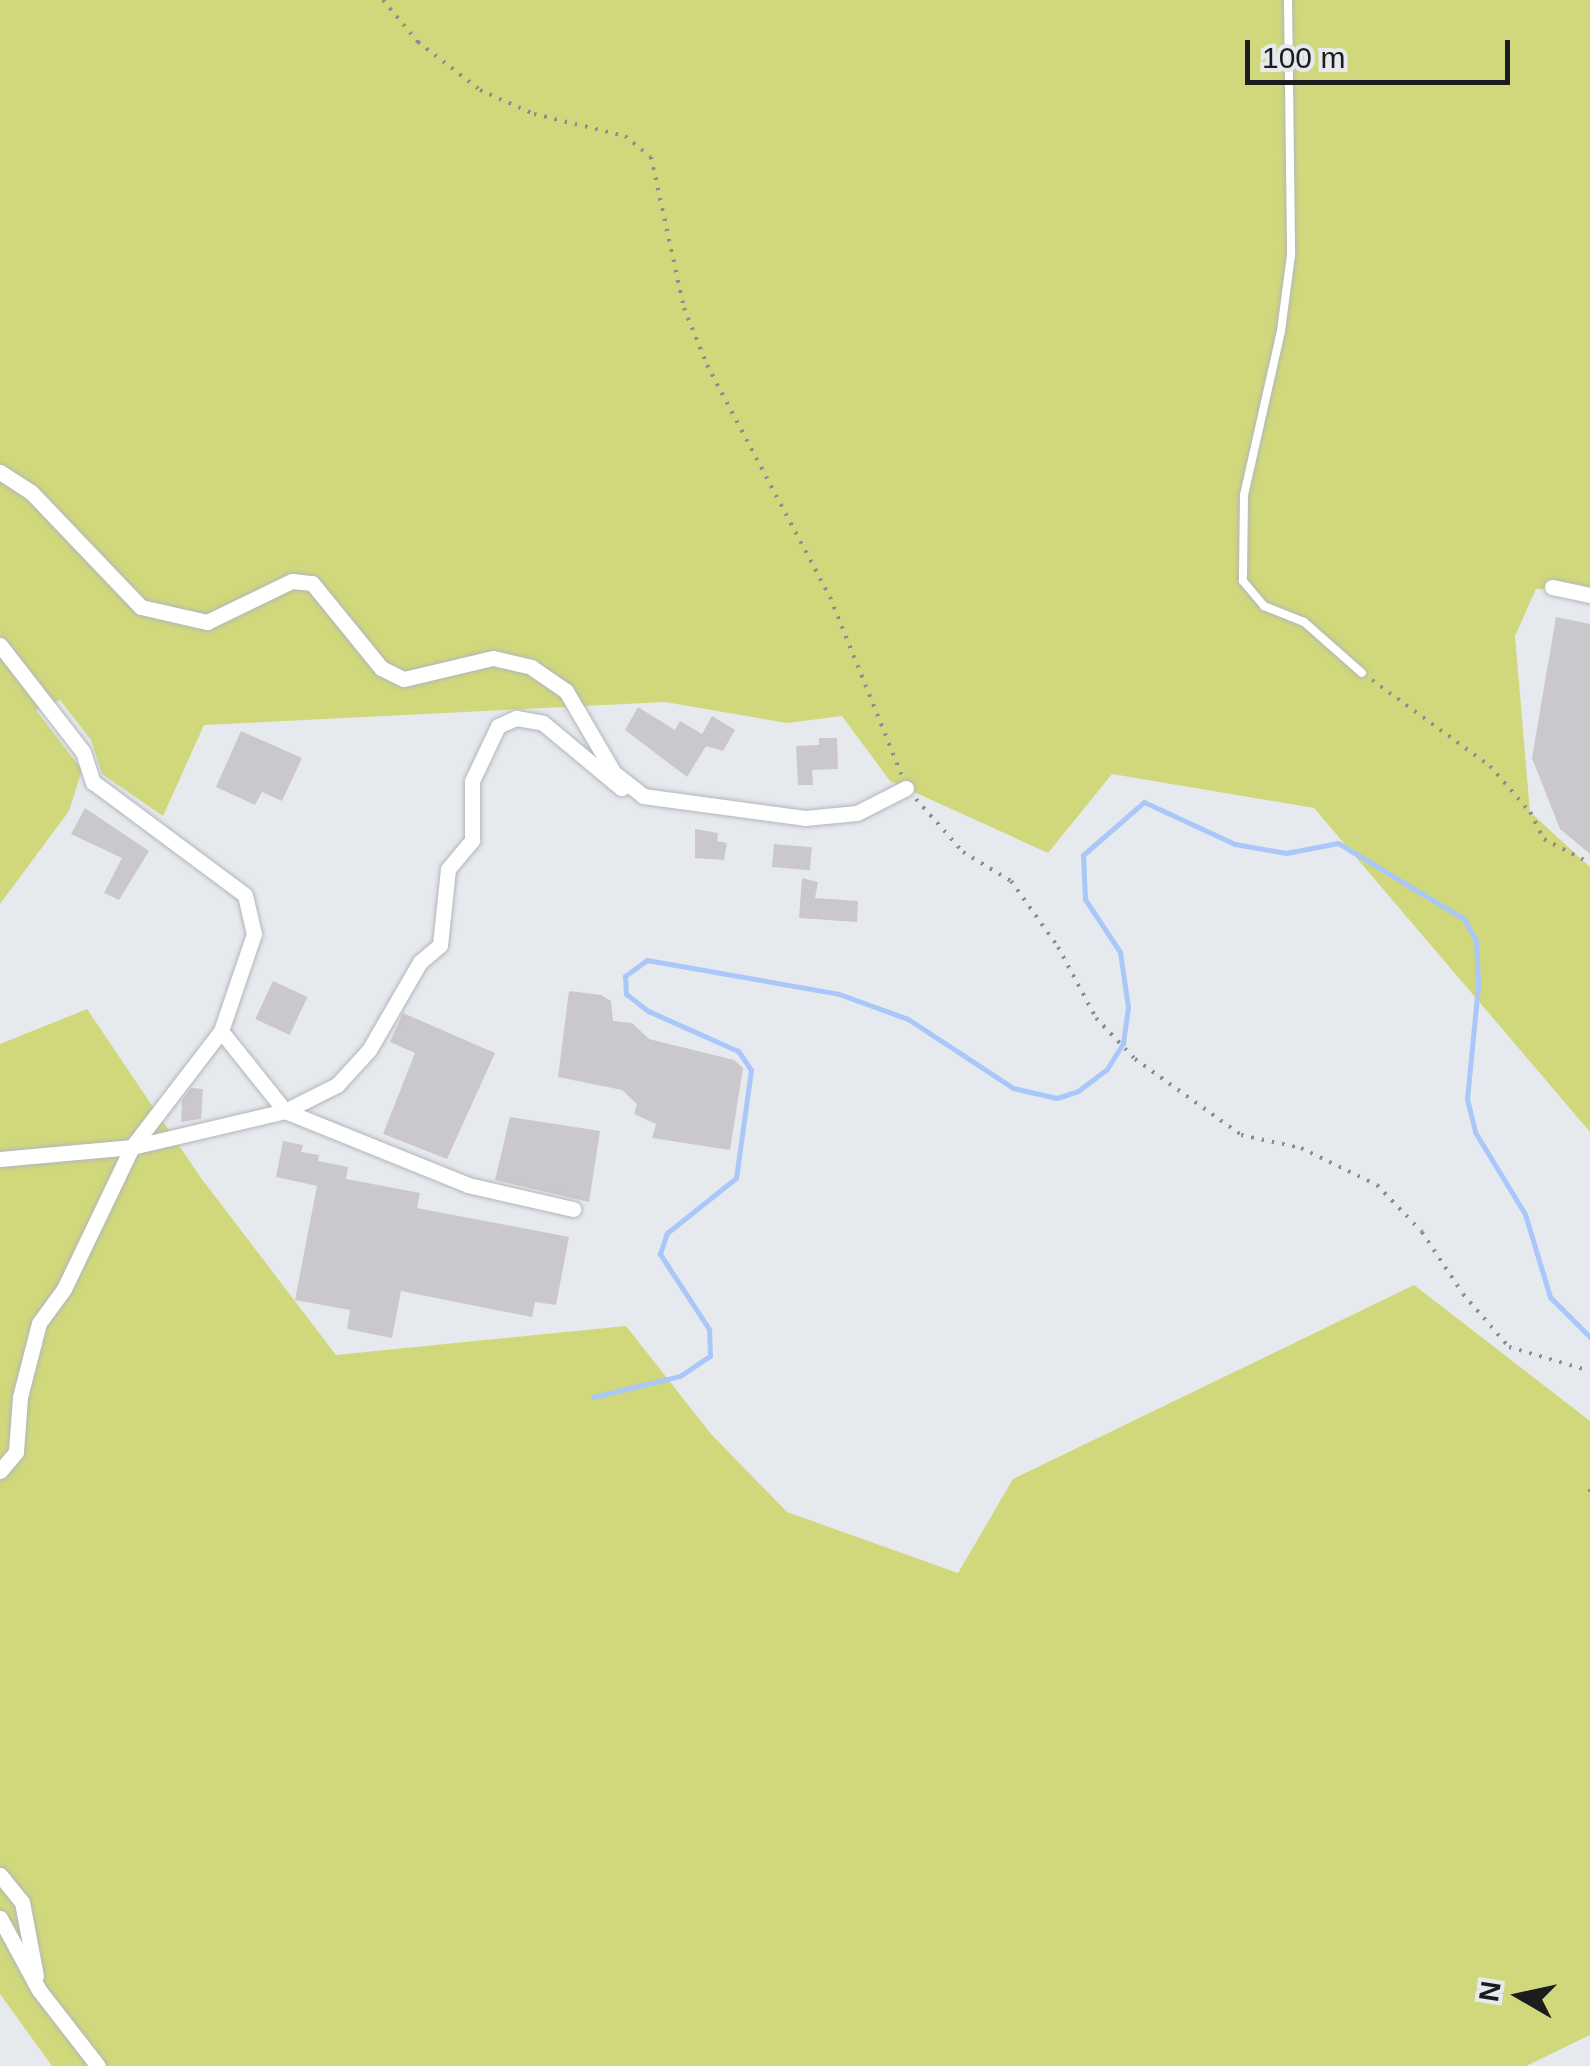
<!DOCTYPE html>
<style>
body{margin:0}
#map{position:relative;width:1590px;height:2066px;overflow:hidden;background:#e6eaef;font-family:Arial,sans-serif}
div>[style]{position:absolute}
.green>*{inset:0;background:#d1d87b}
.stream>*{height:5px;margin:-2.5px;padding:0 2.5px;transform-origin:2.5px;border-radius:2.5px;background:#a9c7f8}
.building>*{inset:0;background:#cac7cd;transform-origin:0 0}
.path>*{height:4px;margin-top:-2px;transform-origin:0;background:repeating-linear-gradient(90deg,#8b8e91 0 2.5px,transparent 0 10.5px)}
.roads{filter:drop-shadow(0 0 2px #b2b6ba) drop-shadow(0 0 2px #b2b6ba)}
.service>*{height:8px;margin:-4px;padding:0 4px;transform-origin:4px;border-radius:4px;background:#fff}
.minor>*{height:15px;margin:-7.5px;padding:0 7.5px;transform-origin:7.5px;border-radius:7.5px;background:#fff}
span{translate:-50% -50%;white-space:nowrap;text-align:center;line-height:1.15;-webkit-text-stroke:8px #e6eaef;paint-order:stroke}
.north{position:absolute;left:1470px;top:1946px;width:100px;height:100px;-webkit-text-stroke:8px #e6eaef;paint-order:stroke;rotate:279deg;font-size:28px;font-weight:700;line-height:40px;text-align:center;color:#1a1c1d}
.north::after{content:'';display:block;margin:auto;width:35px;height:45px;background:#1a1c1d;clip-path:polygon(50% 0,100% 100%,50% 72%,0 100%)}
.scale{position:absolute;left:1245px;top:40px;width:265px;height:45px;box-sizing:border-box;border:5px solid #1a1c1d;border-top:0;padding-left:12px;font-size:30px;line-height:35px;white-space:nowrap;color:#1a1c1d;-webkit-text-stroke:8px #e6eaef;paint-order:stroke}
</style>
<div id="map">
<div class="green">
<div style="clip-path:polygon(0 0,1590px 0,1590px 590px,1536px 589px,1515px 636px,1530px 812px,1590px 867px,1590px 1132px,1314px 808px,1112px 774px,1048px 853px,890px 781px,842px 716px,787px 723px,665px 702px,204px 725px,163px 816px,102px 774px,91px 740px,60px 700px,36px 710px,82px 770px,69px 811px,0 904px)"></div>
<div style="clip-path:polygon(87px 1009px,201px 1178px,336px 1355px,626px 1326px,711px 1434px,787px 1512px,958px 1573px,1013px 1479px,1414px 1285px,1590px 1421px,1590px 2035px,1526px 2066px,52px 2066px,0 1994px,0 1044px)"></div>
</div>
<div class="stream">
<div style="left:593px;top:1397px;width:89px;rotate:-13.6deg"></div>
<div style="left:680px;top:1376px;width:36px;rotate:-34deg"></div>
<div style="left:710px;top:1356px;width:27px;rotate:-92deg"></div>
<div style="left:709px;top:1329px;width:90px;rotate:-123.2deg"></div>
<div style="left:660px;top:1254px;width:22px;rotate:-72deg"></div>
<div style="left:667px;top:1233px;width:88px;rotate:-38.6deg"></div>
<div style="left:736px;top:1178px;width:109px;rotate:-82.1deg"></div>
<div style="left:751px;top:1070px;width:23px;rotate:-124deg"></div>
<div style="left:738px;top:1051px;width:98px;rotate:-156deg"></div>
<div style="left:648px;top:1011px;width:28px;rotate:-142deg"></div>
<div style="left:626px;top:994px;width:18px;rotate:-93deg"></div>
<div style="left:625px;top:976px;width:27px;rotate:-36deg"></div>
<div style="left:647px;top:960px;width:195px;rotate:10deg"></div>
<div style="left:839px;top:994px;width:73px;rotate:19.9deg"></div>
<div style="left:908px;top:1019px;width:126px;rotate:33.3deg"></div>
<div style="left:1013px;top:1088px;width:45px;rotate:12.8deg"></div>
<div style="left:1057px;top:1098px;width:22px;rotate:-18deg"></div>
<div style="left:1078px;top:1091px;width:36px;rotate:-37deg"></div>
<div style="left:1107px;top:1069px;width:31px;rotate:-58deg"></div>
<div style="left:1123px;top:1043px;width:36px;rotate:-82deg"></div>
<div style="left:1128px;top:1007px;width:56px;rotate:-98.3deg"></div>
<div style="left:1120px;top:952px;width:64px;rotate:-123.4deg"></div>
<div style="left:1085px;top:899px;width:44px;rotate:-92.6deg"></div>
<div style="left:1083px;top:855px;width:81px;rotate:-41deg"></div>
<div style="left:1144px;top:802px;width:100px;rotate:24.8deg"></div>
<div style="left:1235px;top:844px;width:52px;rotate:10deg"></div>
<div style="left:1286px;top:853px;width:53px;rotate:-10.9deg"></div>
<div style="left:1338px;top:843px;width:147px;rotate:31.1deg"></div>
<div style="left:1464px;top:919px;width:25px;rotate:61deg"></div>
<div style="left:1476px;top:941px;width:44px;rotate:87.4deg"></div>
<div style="left:1478px;top:985px;width:115px;rotate:95.5deg"></div>
<div style="left:1467px;top:1099px;width:34px;rotate:76deg"></div>
<div style="left:1475px;top:1132px;width:96px;rotate:58.6deg"></div>
<div style="left:1525px;top:1214px;width:87px;rotate:73.2deg"></div>
<div style="left:1550px;top:1297px;width:57px;rotate:45deg"></div>
</div>
<div class="building">
<div style="clip-path:polygon(1556px 617px,1590px 624px,1590px 854px,1560px 829px,1532px 758px)"></div>
<div style="clip-path:polygon(638px 707px,675px 730px,680px 721px,702px 734px,712px 716px,735px 730px,723px 751px,706px 746px,687px 777px,625px 730px)"></div>
<div style="clip-path:polygon(241px 731px,302px 758px,282px 801px,262px 792px,255px 805px,216px 787px)"></div>
<div style="clip-path:polygon(819px 738px,837px 738px,838px 769px,812px 770px,813px 785px,798px 785px,796px 746px,819px 745px)"></div>
<div style="clip-path:polygon(85px 808px,149px 851px,119px 900px,104px 893px,122px 858px,71px 834px)"></div>
<div style="clip-path:polygon(695px 829px,718px 833px,717px 841px,727px 843px,724px 860px,695px 858px)"></div>
<div style="left:774px;top:844px;width:38px;height:23px;rotate:5deg"></div>
<div style="clip-path:polygon(802px 878px,818px 882px,815px 898px,858px 901px,857px 922px,799px 918px)"></div>
<div style="left:273px;top:981px;width:38px;height:42px;rotate:25deg"></div>
<div style="clip-path:polygon(569px 991px,601px 995px,611px 1001px,613px 1021px,632px 1023px,649px 1039px,734px 1060px,743px 1068px,730px 1150px,652px 1138px,656px 1124px,634px 1114px,637px 1104px,622px 1090px,558px 1077px)"></div>
<div style="clip-path:polygon(403px 1013px,495px 1053px,447px 1159px,383px 1134px,415px 1053px,390px 1042px)"></div>
<div style="clip-path:polygon(191px 1088px,203px 1089px,201px 1119px,181px 1122px,182px 1100px)"></div>
<div style="clip-path:polygon(510px 1117px,600px 1131px,589px 1202px,495px 1180px)"></div>
<div style="clip-path:polygon(283px 1141px,303px 1145px,301px 1152px,319px 1155px,318px 1161px,348px 1167px,346px 1179px,420px 1193px,417px 1208px,569px 1237px,556px 1305px,535px 1302px,532px 1317px,401px 1291px,392px 1338px,347px 1329px,350px 1310px,295px 1300px,317px 1186px,276px 1177px)"></div>
</div>
<div class="path">
<div style="left:383px;top:0;width:55px;rotate:50.2deg"></div>
<div style="left:418px;top:42px;width:78px;rotate:37.7deg"></div>
<div style="left:480px;top:90px;width:59px;rotate:24deg"></div>
<div style="left:534px;top:114px;width:94px;rotate:13.6deg"></div>
<div style="left:625px;top:136px;width:33px;rotate:39deg"></div>
<div style="left:651px;top:157px;width:155px;rotate:77.7deg"></div>
<div style="left:684px;top:308px;width:61px;rotate:68deg"></div>
<div style="left:707px;top:365px;width:263px;rotate:62.1deg"></div>
<div style="left:830px;top:597px;width:191px;rotate:68.1deg"></div>
<div style="left:1372px;top:680px;width:146px;rotate:36.1deg"></div>
<div style="left:1490px;top:766px;width:61px;rotate:49deg"></div>
<div style="left:1530px;top:812px;width:30px;rotate:63deg"></div>
<div style="left:1544px;top:839px;width:52px;rotate:27.6deg"></div>
<div style="left:916px;top:799px;width:71px;rotate:48.4deg"></div>
<div style="left:963px;top:852px;width:56px;rotate:31.1deg"></div>
<div style="left:1011px;top:881px;width:81px;rotate:54.5deg"></div>
<div style="left:1058px;top:947px;width:81px;rotate:61.8deg"></div>
<div style="left:1096px;top:1018px;width:57px;rotate:46.4deg"></div>
<div style="left:1135px;top:1059px;width:130px;rotate:35.6deg"></div>
<div style="left:1241px;top:1135px;width:61px;rotate:12.2deg"></div>
<div style="left:1301px;top:1148px;width:85px;rotate:26deg"></div>
<div style="left:1377px;top:1185px;width:65px;rotate:46.2deg"></div>
<div style="left:1422px;top:1232px;width:74px;rotate:56.5deg"></div>
<div style="left:1463px;top:1294px;width:70px;rotate:49deg"></div>
<div style="left:1509px;top:1347px;width:84px;rotate:16.5deg"></div>
<div style="left:1590px;top:1489px;width:3px;rotate:90deg"></div>
</div>
<div class="roads">
<div class="service">
<div style="left:1288px;top:0;width:255px;rotate:89.3deg"></div>
<div style="left:1291px;top:255px;width:77px;rotate:97.5deg"></div>
<div style="left:1281px;top:331px;width:168px;rotate:102.7deg"></div>
<div style="left:1244px;top:495px;width:86px;rotate:90.7deg"></div>
<div style="left:1243px;top:581px;width:33px;rotate:50deg"></div>
<div style="left:1264px;top:606px;width:43px;rotate:21.8deg"></div>
<div style="left:1304px;top:622px;width:77px;rotate:41.3deg"></div>
</div>
<div class="minor">
<div style="left:0;top:472px;width:37px;rotate:33deg"></div>
<div style="left:31px;top:492px;width:159px;rotate:46.3deg"></div>
<div style="left:141px;top:607px;width:68px;rotate:12.8deg"></div>
<div style="left:207px;top:622px;width:94px;rotate:-25.8deg"></div>
<div style="left:292px;top:581px;width:20px;rotate:6deg"></div>
<div style="left:312px;top:583px;width:109px;rotate:50.9deg"></div>
<div style="left:381px;top:668px;width:25px;rotate:26deg"></div>
<div style="left:404px;top:679px;width:91px;rotate:-13.3deg"></div>
<div style="left:493px;top:658px;width:39px;rotate:13deg"></div>
<div style="left:531px;top:667px;width:42px;rotate:34.4deg"></div>
<div style="left:566px;top:691px;width:95px;rotate:59.7deg"></div>
<div style="left:614px;top:773px;width:37px;rotate:38deg"></div>
<div style="left:643px;top:796px;width:163px;rotate:7.7deg"></div>
<div style="left:805px;top:818px;width:52px;rotate:-5.5deg"></div>
<div style="left:857px;top:813px;width:55px;rotate:-27deg"></div>
<div style="left:1552px;top:587px;width:39px;rotate:12deg"></div>
<div style="left:0;top:645px;width:135px;rotate:52.2deg"></div>
<div style="left:83px;top:752px;width:32px;rotate:72deg"></div>
<div style="left:93px;top:782px;width:189px;rotate:36.6deg"></div>
<div style="left:245px;top:895px;width:40px;rotate:77deg"></div>
<div style="left:254px;top:934px;width:102px;rotate:108.8deg"></div>
<div style="left:221px;top:1031px;width:146px;rotate:127.5deg"></div>
<div style="left:132px;top:1147px;width:157px;rotate:115.6deg"></div>
<div style="left:64px;top:1289px;width:42px;rotate:126.3deg"></div>
<div style="left:39px;top:1323px;width:76px;rotate:104.4deg"></div>
<div style="left:20px;top:1397px;width:55px;rotate:94.2deg"></div>
<div style="left:16px;top:1452px;width:25px;rotate:130deg"></div>
<div style="left:221px;top:1031px;width:102px;rotate:51.3deg"></div>
<div style="left:285px;top:1111px;width:197px;rotate:22deg"></div>
<div style="left:468px;top:1185px;width:108px;rotate:12.9deg"></div>
<div style="left:0;top:1159px;width:133px;rotate:-5.2deg"></div>
<div style="left:132px;top:1147px;width:157px;rotate:-13.2deg"></div>
<div style="left:285px;top:1111px;width:58px;rotate:-26.6deg"></div>
<div style="left:337px;top:1085px;width:47px;rotate:-47.6deg"></div>
<div style="left:369px;top:1050px;width:102px;rotate:-59.9deg"></div>
<div style="left:420px;top:962px;width:26px;rotate:-40deg"></div>
<div style="left:440px;top:945px;width:76px;rotate:-84deg"></div>
<div style="left:448px;top:869px;width:38px;rotate:-50deg"></div>
<div style="left:472px;top:840px;width:59px;rotate:-90deg"></div>
<div style="left:472px;top:781px;width:61px;rotate:-64.7deg"></div>
<div style="left:498px;top:726px;width:20px;rotate:-24deg"></div>
<div style="left:516px;top:718px;width:27px;rotate:10deg"></div>
<div style="left:543px;top:723px;width:102px;rotate:39.8deg"></div>
<div style="left:0;top:1875px;width:35px;rotate:51deg"></div>
<div style="left:22px;top:1902px;width:75px;rotate:79.3deg"></div>
<div style="left:0;top:1918px;width:82px;rotate:61.6deg"></div>
<div style="left:39px;top:1990px;width:96px;rotate:52.2deg"></div>
</div>
</div>
<div class="north">N</div>
<div class="scale">100 m</div>
</div>
